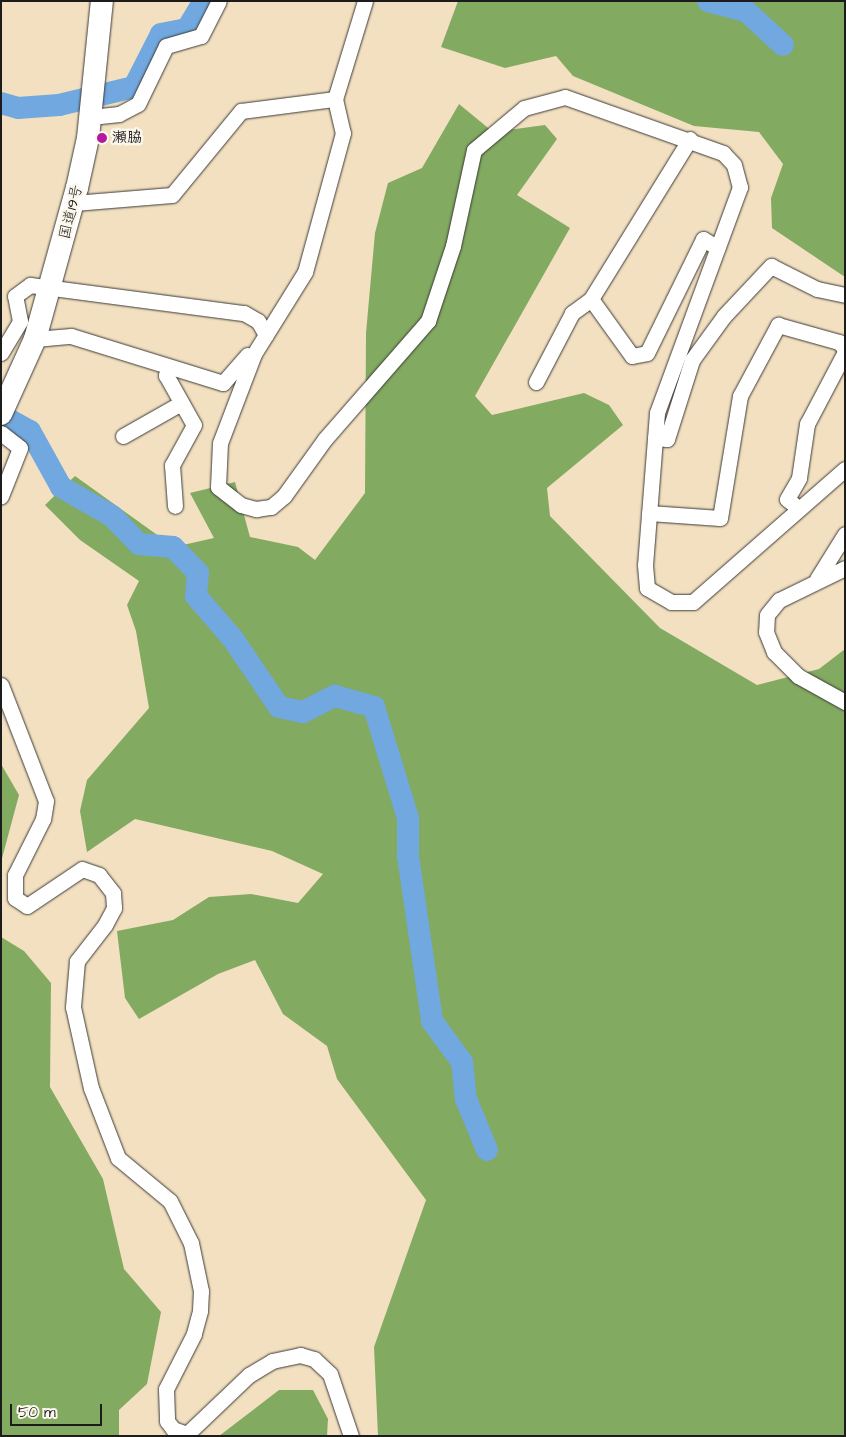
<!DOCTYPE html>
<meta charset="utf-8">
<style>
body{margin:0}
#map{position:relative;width:846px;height:1437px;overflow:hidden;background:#f2e0c1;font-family:"Architects Daughter","Klee One",sans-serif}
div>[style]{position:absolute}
.forest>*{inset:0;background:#82aa61}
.river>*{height:22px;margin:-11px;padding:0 11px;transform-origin:11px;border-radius:11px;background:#71a8df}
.roads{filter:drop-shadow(0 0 1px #3c3935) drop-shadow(0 0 1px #3c3935)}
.minor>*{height:15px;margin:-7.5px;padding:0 7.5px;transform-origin:7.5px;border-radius:7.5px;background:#fff}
.highway>*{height:22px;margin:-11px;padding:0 11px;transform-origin:11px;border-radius:11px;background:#fff}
.dots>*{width:14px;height:14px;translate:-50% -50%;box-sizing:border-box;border:2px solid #fbf7ec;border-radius:50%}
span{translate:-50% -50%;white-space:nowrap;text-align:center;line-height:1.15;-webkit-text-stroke:5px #fbf7ec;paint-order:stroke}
.poi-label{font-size:15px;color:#1c1c1c;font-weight:700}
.left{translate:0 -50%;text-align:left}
.street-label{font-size:15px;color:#1c1c1c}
.frame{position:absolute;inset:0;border:2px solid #1c1c1c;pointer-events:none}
.scale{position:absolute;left:10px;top:1404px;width:92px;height:22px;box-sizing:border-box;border:2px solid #1c1c1c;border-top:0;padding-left:6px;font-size:15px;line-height:18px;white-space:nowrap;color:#1c1c1c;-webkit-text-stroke:4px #fbf7ec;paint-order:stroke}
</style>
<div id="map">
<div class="forest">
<div style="clip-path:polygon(458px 1px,845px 1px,845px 277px,772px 228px,771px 198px,783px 164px,759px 132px,694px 126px,573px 76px,556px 56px,505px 68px,441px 47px)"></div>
<div style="clip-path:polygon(459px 104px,493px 132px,545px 125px,557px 139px,517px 195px,570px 228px,475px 396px,492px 415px,584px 393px,609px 405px,623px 425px,547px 488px,550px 516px,660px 628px,757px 685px,819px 669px,845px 649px,845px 1436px,378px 1436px,374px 1347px,426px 1200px,337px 1079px,327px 1046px,283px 1014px,255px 960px,218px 974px,139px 1019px,125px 998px,117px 931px,173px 920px,209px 897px,251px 894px,298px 903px,323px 874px,272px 851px,135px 819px,87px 852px,80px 811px,87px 780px,149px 708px,136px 631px,127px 605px,139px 581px,80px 540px,45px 505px,75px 476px,174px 547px,214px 538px,190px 493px,235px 482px,250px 537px,298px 547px,315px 560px,365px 493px,366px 333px,375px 233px,388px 183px,422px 168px)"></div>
<div style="clip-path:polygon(1px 764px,19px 795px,1px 862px)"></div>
<div style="clip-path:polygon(1px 937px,24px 951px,51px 983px,50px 1087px,103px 1179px,124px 1269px,161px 1312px,147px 1384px,119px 1410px,119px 1436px,1px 1436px)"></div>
<div style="clip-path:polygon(279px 1390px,313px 1390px,328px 1419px,327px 1436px,219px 1436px)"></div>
</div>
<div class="river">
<div style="left:708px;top:1px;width:39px;rotate:15deg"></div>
<div style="left:746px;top:11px;width:50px;rotate:42.6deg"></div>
<div style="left:1px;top:103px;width:18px;rotate:16deg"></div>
<div style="left:18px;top:108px;width:41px;rotate:-4.2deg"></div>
<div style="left:59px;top:105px;width:77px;rotate:-13.5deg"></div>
<div style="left:134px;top:87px;width:59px;rotate:-63deg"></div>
<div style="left:161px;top:34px;width:26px;rotate:-11deg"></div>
<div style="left:187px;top:29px;width:33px;rotate:-59deg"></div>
<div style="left:1px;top:415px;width:33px;rotate:29deg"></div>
<div style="left:30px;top:431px;width:64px;rotate:61deg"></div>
<div style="left:61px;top:487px;width:59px;rotate:29.6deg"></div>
<div style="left:112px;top:516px;width:39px;rotate:46deg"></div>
<div style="left:139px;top:544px;width:34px;rotate:5deg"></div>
<div style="left:173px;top:547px;width:36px;rotate:46deg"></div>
<div style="left:198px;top:573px;width:23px;rotate:95deg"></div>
<div style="left:196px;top:596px;width:57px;rotate:49.3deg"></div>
<div style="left:233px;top:639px;width:82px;rotate:55.9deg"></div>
<div style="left:279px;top:707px;width:25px;rotate:12deg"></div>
<div style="left:303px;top:712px;width:36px;rotate:-27deg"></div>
<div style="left:335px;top:696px;width:41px;rotate:15.8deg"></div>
<div style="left:374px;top:707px;width:116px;rotate:73deg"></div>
<div style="left:408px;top:818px;width:38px;rotate:90deg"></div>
<div style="left:408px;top:856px;width:167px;rotate:81.7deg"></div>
<div style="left:432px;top:1021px;width:51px;rotate:53.8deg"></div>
<div style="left:462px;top:1062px;width:37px;rotate:84deg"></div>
<div style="left:466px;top:1099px;width:55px;rotate:67.6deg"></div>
</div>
<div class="roads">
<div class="minor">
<div style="left:365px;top:1px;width:102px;rotate:107deg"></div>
<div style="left:335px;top:99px;width:35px;rotate:77deg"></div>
<div style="left:343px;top:133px;width:144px;rotate:105.3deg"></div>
<div style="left:305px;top:272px;width:97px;rotate:121.9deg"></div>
<div style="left:254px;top:354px;width:95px;rotate:110.9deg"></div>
<div style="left:220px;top:443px;width:44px;rotate:92.6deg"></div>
<div style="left:218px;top:487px;width:29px;rotate:38deg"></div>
<div style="left:241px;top:505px;width:16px;rotate:15deg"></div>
<div style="left:256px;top:509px;width:15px;rotate:-8deg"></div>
<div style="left:271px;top:507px;width:17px;rotate:-40deg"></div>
<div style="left:284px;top:496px;width:70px;rotate:-54.3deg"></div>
<div style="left:325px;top:439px;width:157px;rotate:-48.9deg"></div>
<div style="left:428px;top:321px;width:79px;rotate:-71.6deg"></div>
<div style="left:453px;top:246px;width:98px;rotate:-77.7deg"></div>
<div style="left:474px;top:150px;width:65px;rotate:-40deg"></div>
<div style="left:524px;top:108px;width:42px;rotate:-15deg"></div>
<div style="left:565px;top:97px;width:168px;rotate:19.5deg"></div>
<div style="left:723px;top:153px;width:16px;rotate:47deg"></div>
<div style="left:734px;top:165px;width:23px;rotate:75deg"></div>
<div style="left:740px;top:187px;width:241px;rotate:110.2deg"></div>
<div style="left:657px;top:413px;width:152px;rotate:94.5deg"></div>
<div style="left:645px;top:565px;width:23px;rotate:85deg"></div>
<div style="left:647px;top:588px;width:28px;rotate:30deg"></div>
<div style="left:671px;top:602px;width:22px"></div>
<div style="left:693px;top:602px;width:202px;rotate:-41.2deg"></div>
<div style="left:91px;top:117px;width:28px;rotate:-6deg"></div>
<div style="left:119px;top:114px;width:21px;rotate:-28deg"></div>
<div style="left:138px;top:104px;width:64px;rotate:-64.2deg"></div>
<div style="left:166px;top:46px;width:36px;rotate:-16deg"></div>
<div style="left:201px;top:36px;width:39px;rotate:-63deg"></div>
<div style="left:74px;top:203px;width:98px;rotate:-4.7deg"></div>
<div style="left:172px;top:195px;width:109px;rotate:-50.6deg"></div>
<div style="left:241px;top:111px;width:95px;rotate:-7.3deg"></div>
<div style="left:591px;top:299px;width:188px;rotate:-58.3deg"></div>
<div style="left:35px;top:339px;width:36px;rotate:-5deg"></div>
<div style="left:71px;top:336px;width:159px;rotate:17.2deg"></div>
<div style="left:223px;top:383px;width:37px;rotate:-49deg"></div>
<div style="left:1px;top:353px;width:37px;rotate:-59deg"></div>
<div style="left:20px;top:321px;width:25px;rotate:-101deg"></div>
<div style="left:15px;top:296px;width:19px;rotate:-36deg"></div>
<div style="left:30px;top:285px;width:216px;rotate:7.5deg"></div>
<div style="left:244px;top:313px;width:16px;rotate:30deg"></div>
<div style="left:258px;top:321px;width:16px;rotate:60deg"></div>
<div style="left:169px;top:368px;width:8px;rotate:113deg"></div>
<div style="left:166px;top:375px;width:57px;rotate:60.8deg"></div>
<div style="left:194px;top:425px;width:46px;rotate:118.8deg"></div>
<div style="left:172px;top:465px;width:41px;rotate:85.8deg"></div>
<div style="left:536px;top:382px;width:78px;rotate:-62.4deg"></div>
<div style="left:572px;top:313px;width:24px;rotate:-36deg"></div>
<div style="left:591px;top:299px;width:70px;rotate:54.3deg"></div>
<div style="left:632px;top:356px;width:15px;rotate:-11deg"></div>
<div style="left:647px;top:353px;width:127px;rotate:-63.8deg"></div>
<div style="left:703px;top:239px;width:17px;rotate:31deg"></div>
<div style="left:1px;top:433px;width:24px;rotate:38deg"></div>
<div style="left:20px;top:448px;width:52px;rotate:111.6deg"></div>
<div style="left:123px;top:436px;width:67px;rotate:-29.6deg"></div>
<div style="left:655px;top:438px;width:12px;rotate:5deg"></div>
<div style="left:667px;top:439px;width:83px;rotate:-72.4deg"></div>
<div style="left:692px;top:360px;width:54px;rotate:-54deg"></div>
<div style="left:724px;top:316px;width:69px;rotate:-46.8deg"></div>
<div style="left:771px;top:266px;width:51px;rotate:26.6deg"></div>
<div style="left:817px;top:289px;width:29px;rotate:12deg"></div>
<div style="left:798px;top:508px;width:14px;rotate:-141deg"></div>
<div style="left:787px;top:499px;width:24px;rotate:-60deg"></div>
<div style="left:799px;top:478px;width:55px;rotate:-81.6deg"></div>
<div style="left:807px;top:424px;width:81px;rotate:-62.2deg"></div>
<div style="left:649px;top:513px;width:71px;rotate:4deg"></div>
<div style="left:720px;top:518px;width:124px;rotate:-80.7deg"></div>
<div style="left:740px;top:396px;width:81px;rotate:-61.8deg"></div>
<div style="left:778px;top:325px;width:63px;rotate:15.6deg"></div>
<div style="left:839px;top:342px;width:9px;rotate:49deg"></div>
<div style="left:845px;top:568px;width:73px;rotate:154.1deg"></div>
<div style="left:779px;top:600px;width:19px;rotate:129deg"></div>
<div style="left:767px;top:615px;width:17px;rotate:93deg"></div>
<div style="left:766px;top:632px;width:22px;rotate:68deg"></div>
<div style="left:774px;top:652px;width:34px;rotate:45deg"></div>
<div style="left:798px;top:676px;width:54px;rotate:29deg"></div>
<div style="left:817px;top:579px;width:53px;rotate:-58.1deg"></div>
<div style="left:1px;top:685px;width:124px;rotate:68.8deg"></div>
<div style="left:46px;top:801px;width:18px;rotate:99deg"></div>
<div style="left:43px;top:819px;width:63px;rotate:116.6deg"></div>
<div style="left:15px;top:875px;width:23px;rotate:90deg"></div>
<div style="left:15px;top:898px;width:14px;rotate:34deg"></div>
<div style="left:27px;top:906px;width:66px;rotate:-33.9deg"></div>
<div style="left:82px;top:869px;width:18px;rotate:19deg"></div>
<div style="left:99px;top:875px;width:23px;rotate:52deg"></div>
<div style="left:113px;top:893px;width:15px;rotate:86deg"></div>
<div style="left:114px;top:908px;width:19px;rotate:118deg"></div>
<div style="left:105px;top:925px;width:46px;rotate:127.9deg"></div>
<div style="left:77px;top:961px;width:46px;rotate:95deg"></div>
<div style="left:73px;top:1007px;width:83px;rotate:77.5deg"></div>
<div style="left:91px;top:1088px;width:75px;rotate:68.9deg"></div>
<div style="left:118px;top:1158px;width:67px;rotate:39.6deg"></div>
<div style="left:170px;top:1201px;width:47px;rotate:63.4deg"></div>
<div style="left:191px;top:1243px;width:49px;rotate:78.2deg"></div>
<div style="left:201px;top:1291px;width:20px;rotate:93deg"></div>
<div style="left:200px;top:1311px;width:24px;rotate:105deg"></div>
<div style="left:194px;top:1334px;width:62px;rotate:117deg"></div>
<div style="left:166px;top:1389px;width:32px;rotate:88deg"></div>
<div style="left:167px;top:1421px;width:10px;rotate:53deg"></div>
<div style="left:173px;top:1429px;width:15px;rotate:20deg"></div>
<div style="left:187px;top:1434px;width:86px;rotate:-43.6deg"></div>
<div style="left:249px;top:1375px;width:27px;rotate:-31deg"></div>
<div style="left:272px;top:1361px;width:29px;rotate:-12deg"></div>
<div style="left:300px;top:1355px;width:15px;rotate:16deg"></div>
<div style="left:314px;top:1359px;width:22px;rotate:43deg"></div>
<div style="left:330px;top:1374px;width:65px;rotate:71.3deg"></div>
</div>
<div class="highway">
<div style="left:1px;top:414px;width:82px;rotate:-65.6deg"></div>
<div style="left:35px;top:339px;width:157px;rotate:-74.5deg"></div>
<div style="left:77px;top:188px;width:51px;rotate:-77.6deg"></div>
<div style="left:88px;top:138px;width:138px;rotate:-84.2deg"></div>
</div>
</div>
<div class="dots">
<div style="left:102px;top:138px;background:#b5179e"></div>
</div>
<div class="poi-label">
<span class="left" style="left:112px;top:138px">瀬脇</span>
</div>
<div class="street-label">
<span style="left:71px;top:212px;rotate:-76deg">国道19号</span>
</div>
<div class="frame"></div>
<div class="scale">50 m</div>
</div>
